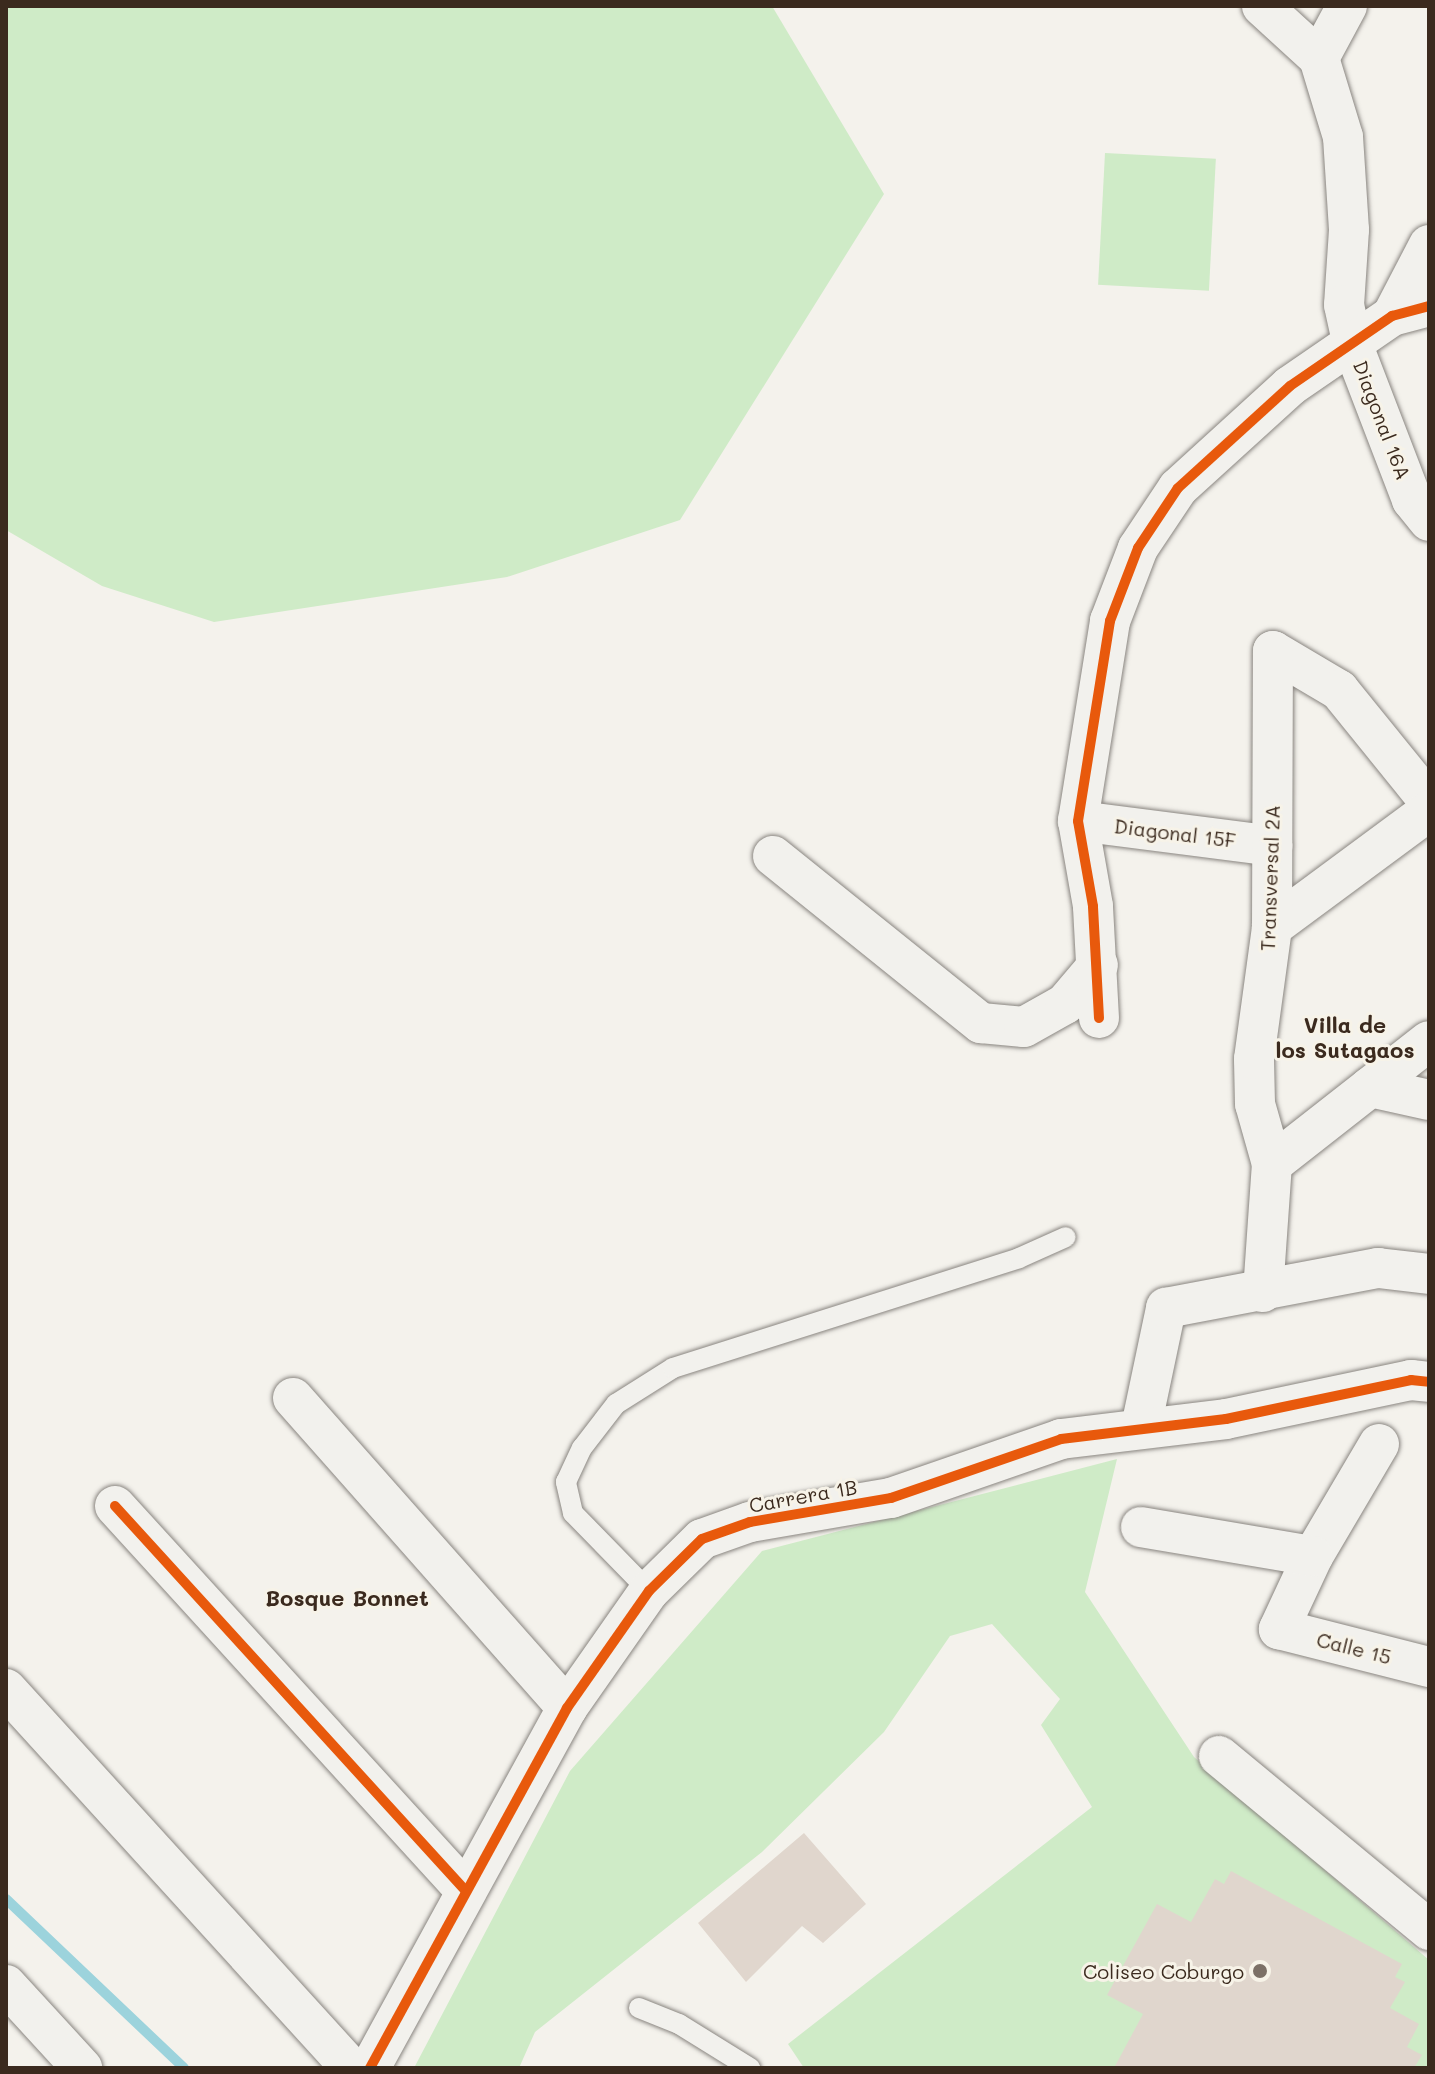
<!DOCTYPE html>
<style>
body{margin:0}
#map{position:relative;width:1435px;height:2074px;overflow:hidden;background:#f4f2ec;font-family:Mali,sans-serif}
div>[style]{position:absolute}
.green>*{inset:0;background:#cfebc7;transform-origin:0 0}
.stream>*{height:10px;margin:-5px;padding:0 5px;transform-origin:5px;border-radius:5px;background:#9cd3dc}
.building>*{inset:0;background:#e0d6cd}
.roads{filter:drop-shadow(0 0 2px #898580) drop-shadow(0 0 2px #898580)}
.lane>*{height:20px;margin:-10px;padding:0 10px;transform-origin:10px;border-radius:10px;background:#f2f1ed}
.street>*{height:40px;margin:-20px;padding:0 20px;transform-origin:20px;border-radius:20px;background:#f2f1ed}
.cycleway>*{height:10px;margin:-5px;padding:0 5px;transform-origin:5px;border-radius:5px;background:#e8590c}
.dots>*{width:22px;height:22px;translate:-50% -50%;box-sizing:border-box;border:4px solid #f7f3e8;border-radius:50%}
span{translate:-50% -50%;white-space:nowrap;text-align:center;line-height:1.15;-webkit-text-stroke:6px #f7f3e8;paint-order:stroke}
.street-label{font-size:20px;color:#3b2a1e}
.poi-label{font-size:20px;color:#3b2a1e}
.right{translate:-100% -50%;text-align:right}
.neighbourhood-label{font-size:22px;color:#3b2a1e;font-weight:700}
.frame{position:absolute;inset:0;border:8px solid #3b2a1e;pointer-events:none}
</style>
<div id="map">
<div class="green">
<div style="clip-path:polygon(6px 6px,772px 6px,884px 194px,680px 520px,507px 577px,214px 622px,102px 586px,6px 530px)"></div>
<div style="left:1105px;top:153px;width:111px;height:132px;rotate:3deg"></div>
<div style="clip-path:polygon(1117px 1459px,1085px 1592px,1194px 1757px,1429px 1960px,1429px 2068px,804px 2068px,788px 2044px,1092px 1807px,1041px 1725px,1060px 1699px,992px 1624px,950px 1636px,884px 1732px,762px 1852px,535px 2032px,519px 2068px,414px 2068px,570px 1771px,762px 1551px)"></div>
</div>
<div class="stream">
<div style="left:6px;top:1899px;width:245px;rotate:43.5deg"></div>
</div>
<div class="building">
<div style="clip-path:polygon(804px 1833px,866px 1904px,823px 1943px,802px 1926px,746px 1982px,698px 1923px)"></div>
<div style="clip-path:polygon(1231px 1871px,1402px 1964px,1395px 1977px,1405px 1982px,1390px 2008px,1419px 2024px,1407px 2047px,1422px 2055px,1414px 2068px,1114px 2068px,1143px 2014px,1107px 1995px,1157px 1904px,1191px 1922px,1215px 1879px,1224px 1884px)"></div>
</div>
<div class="roads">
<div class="lane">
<div style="left:649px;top:1591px;width:109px;rotate:-134.3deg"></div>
<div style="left:573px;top:1513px;width:32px;rotate:-103deg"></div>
<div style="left:566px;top:1482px;width:38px;rotate:-65deg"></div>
<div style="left:582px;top:1448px;width:56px;rotate:-52.3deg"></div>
<div style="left:616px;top:1404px;width:67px;rotate:-32.3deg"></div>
<div style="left:673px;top:1368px;width:363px;rotate:-17.6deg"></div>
<div style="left:1019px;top:1258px;width:51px;rotate:-24.1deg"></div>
<div style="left:639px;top:2008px;width:43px;rotate:21.8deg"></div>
<div style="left:679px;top:2024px;width:84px;rotate:31.8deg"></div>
</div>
<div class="street">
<div style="left:1262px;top:6px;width:77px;rotate:42.4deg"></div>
<div style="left:1319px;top:58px;width:83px;rotate:73.1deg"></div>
<div style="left:1343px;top:137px;width:93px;rotate:86.3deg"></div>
<div style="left:1349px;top:230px;width:75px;rotate:93.8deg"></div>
<div style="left:1344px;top:305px;width:42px;rotate:77.6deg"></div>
<div style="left:1353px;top:346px;width:165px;rotate:69deg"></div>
<div style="left:1412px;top:500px;width:27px;rotate:51deg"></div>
<div style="left:1319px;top:58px;width:59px;rotate:-61.7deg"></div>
<div style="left:1392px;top:316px;width:80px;rotate:-62.5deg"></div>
<div style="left:1273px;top:651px;width:77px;rotate:30.6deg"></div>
<div style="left:1339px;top:690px;width:143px;rotate:51deg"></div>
<div style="left:1078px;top:821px;width:196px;rotate:7.3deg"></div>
<div style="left:773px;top:856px;width:267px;rotate:38.8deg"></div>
<div style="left:981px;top:1023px;width:43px;rotate:5.3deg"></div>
<div style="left:1024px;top:1027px;width:47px;rotate:-29.3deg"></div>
<div style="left:1065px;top:1004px;width:51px;rotate:-49.8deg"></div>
<div style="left:1272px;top:927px;width:195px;rotate:-36.5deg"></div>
<div style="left:1099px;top:1018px;width:112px;rotate:-93.1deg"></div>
<div style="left:1093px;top:906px;width:86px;rotate:-100deg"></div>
<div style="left:1078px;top:821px;width:203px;rotate:-80.9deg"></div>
<div style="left:1110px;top:621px;width:78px;rotate:-69deg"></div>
<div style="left:1138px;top:548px;width:72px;rotate:-56.3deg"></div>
<div style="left:1178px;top:488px;width:151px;rotate:-42.3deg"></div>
<div style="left:1290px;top:386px;width:124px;rotate:-34.5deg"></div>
<div style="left:1392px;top:316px;width:38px;rotate:-15deg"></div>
<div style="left:1370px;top:1087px;width:60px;rotate:12.4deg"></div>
<div style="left:1272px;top:1164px;width:199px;rotate:-38.1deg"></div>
<div style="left:1263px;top:1292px;width:128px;rotate:-86deg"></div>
<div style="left:1272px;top:1164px;width:62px;rotate:-105.8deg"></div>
<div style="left:1255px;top:1104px;width:45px;rotate:-91.3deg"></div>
<div style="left:1254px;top:1059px;width:133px;rotate:-82.2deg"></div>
<div style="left:1272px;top:927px;width:276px;rotate:-89.8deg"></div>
<div style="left:293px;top:1398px;width:414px;rotate:48.5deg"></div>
<div style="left:1141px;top:1427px;width:122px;rotate:-78.1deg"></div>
<div style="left:1166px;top:1308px;width:216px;rotate:-10.7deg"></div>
<div style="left:1378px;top:1268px;width:51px;rotate:6.7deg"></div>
<div style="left:1379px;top:1444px;width:130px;rotate:120.5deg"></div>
<div style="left:1313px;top:1556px;width:81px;rotate:115deg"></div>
<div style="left:1279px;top:1629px;width:155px;rotate:14.2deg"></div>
<div style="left:115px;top:1506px;width:520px;rotate:47.65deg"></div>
<div style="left:1141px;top:1527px;width:174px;rotate:9.6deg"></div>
<div style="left:6px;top:1689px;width:513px;rotate:47.69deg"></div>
<div style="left:1219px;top:1756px;width:273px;rotate:39.6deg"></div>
<div style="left:6px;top:1985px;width:113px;rotate:47.5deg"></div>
<div style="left:370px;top:2068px;width:410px;rotate:-61.3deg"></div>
<div style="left:567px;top:1708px;width:143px;rotate:-55deg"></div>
<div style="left:649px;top:1591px;width:74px;rotate:-44.5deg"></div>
<div style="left:702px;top:1539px;width:51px;rotate:-19.5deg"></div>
<div style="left:750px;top:1522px;width:143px;rotate:-9.7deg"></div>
<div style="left:891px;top:1498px;width:180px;rotate:-19.1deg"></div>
<div style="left:1061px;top:1439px;width:166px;rotate:-6.9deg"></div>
<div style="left:1226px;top:1419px;width:189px;rotate:-11.9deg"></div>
<div style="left:1411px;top:1380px;width:18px;rotate:6deg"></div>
</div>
</div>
<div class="cycleway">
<div style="left:1099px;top:1018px;width:112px;rotate:-93.1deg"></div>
<div style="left:1093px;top:906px;width:86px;rotate:-100deg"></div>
<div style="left:1078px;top:821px;width:203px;rotate:-80.9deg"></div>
<div style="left:1110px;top:621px;width:78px;rotate:-69deg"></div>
<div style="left:1138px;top:548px;width:72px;rotate:-56.3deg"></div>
<div style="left:1178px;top:488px;width:151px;rotate:-42.3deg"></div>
<div style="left:1290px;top:386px;width:124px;rotate:-34.5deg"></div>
<div style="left:1392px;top:316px;width:38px;rotate:-15deg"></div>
<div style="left:115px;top:1506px;width:520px;rotate:47.65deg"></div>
<div style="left:370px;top:2068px;width:410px;rotate:-61.3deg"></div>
<div style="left:567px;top:1708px;width:143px;rotate:-55deg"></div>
<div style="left:649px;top:1591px;width:74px;rotate:-44.5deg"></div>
<div style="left:702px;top:1539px;width:51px;rotate:-19.5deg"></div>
<div style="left:750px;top:1522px;width:143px;rotate:-9.7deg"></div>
<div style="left:891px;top:1498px;width:180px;rotate:-19.1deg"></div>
<div style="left:1061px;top:1439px;width:166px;rotate:-6.9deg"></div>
<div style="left:1226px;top:1419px;width:189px;rotate:-11.9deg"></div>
<div style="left:1411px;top:1380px;width:18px;rotate:6deg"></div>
</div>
<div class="dots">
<div style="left:1260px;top:1971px;background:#7c7066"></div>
</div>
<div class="street-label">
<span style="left:1382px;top:420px;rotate:69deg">Diagonal 16A</span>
<span style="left:1175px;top:833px;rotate:7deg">Diagonal 15F</span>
<span style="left:1270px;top:878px;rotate:-88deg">Transversal 2A</span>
<span style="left:803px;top:1496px;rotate:-10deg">Carrera 1B</span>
<span style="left:1354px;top:1648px;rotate:14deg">Calle 15</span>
</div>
<div class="poi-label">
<span class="right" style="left:1244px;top:1971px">Coliseo Coburgo</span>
</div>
<div class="neighbourhood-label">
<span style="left:1345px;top:1037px">Villa de<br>los Sutagaos</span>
<span style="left:347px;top:1598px">Bosque Bonnet</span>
</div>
<div class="frame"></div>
</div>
